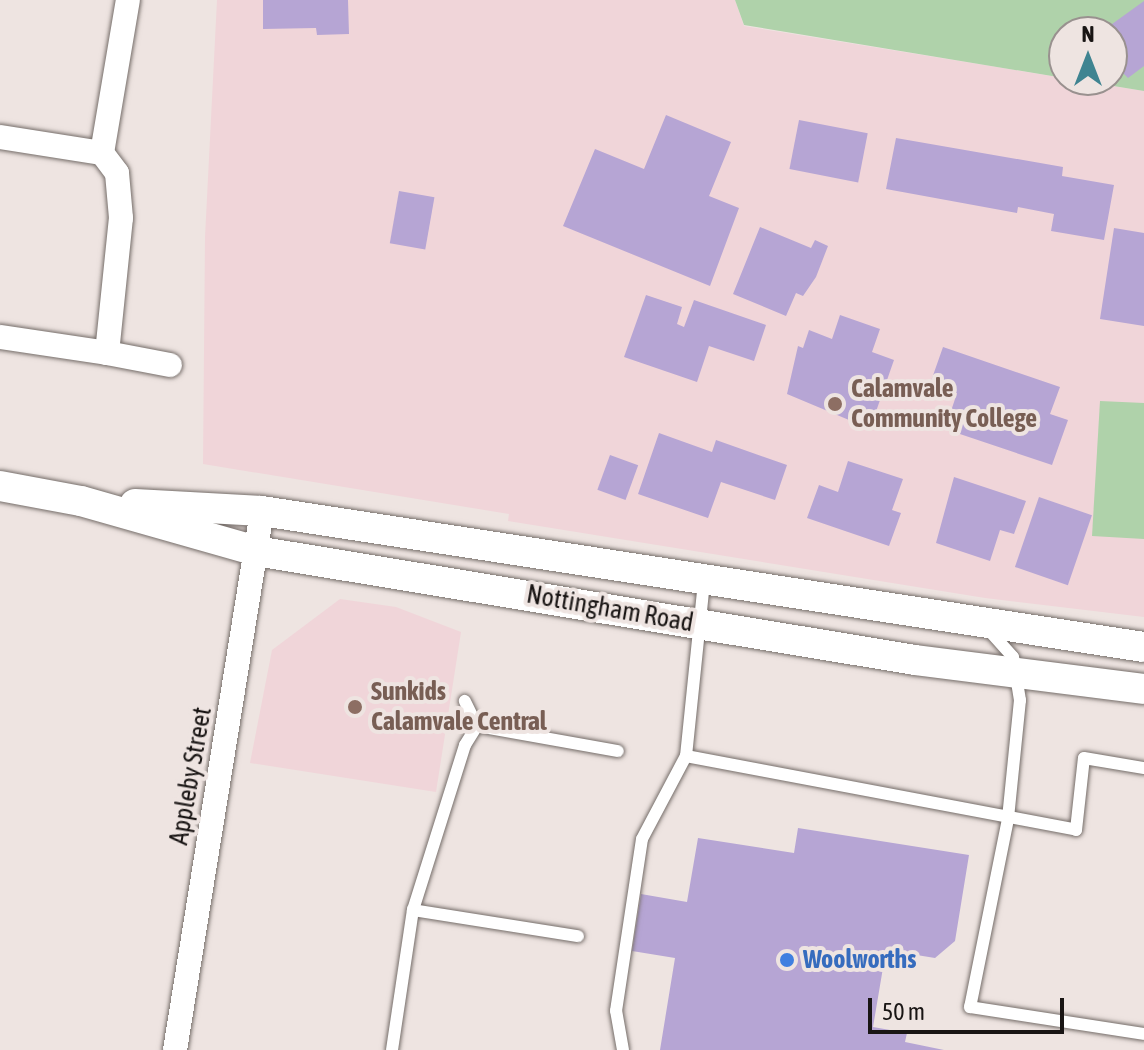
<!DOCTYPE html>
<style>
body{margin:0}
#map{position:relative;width:1144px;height:1050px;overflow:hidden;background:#eee4e1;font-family:"Asap Condensed",sans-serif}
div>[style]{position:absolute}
.education>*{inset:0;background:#f0d5d9}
.green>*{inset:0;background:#afd2aa}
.building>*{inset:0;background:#b6a5d4;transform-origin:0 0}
.roads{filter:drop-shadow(0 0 2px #756d69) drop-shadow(0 0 2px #756d69)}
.service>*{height:12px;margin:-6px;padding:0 6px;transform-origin:6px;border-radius:6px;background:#fff}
.minor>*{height:24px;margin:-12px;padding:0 12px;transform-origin:12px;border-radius:12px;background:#fff}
.tertiary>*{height:30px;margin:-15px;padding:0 15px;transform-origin:15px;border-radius:15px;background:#fff}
.dots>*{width:22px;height:22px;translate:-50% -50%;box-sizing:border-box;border:4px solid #eee4e1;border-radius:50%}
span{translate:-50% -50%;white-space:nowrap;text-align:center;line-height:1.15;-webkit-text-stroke:8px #eee4e1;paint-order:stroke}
.education-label{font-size:26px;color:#785e54;font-weight:700}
.left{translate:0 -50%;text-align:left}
.street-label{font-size:26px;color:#191514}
.shop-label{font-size:26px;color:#366cbe;font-weight:700}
.north{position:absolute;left:1048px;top:16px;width:80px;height:80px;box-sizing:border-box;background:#eee4e1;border:2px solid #99918f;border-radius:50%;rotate:0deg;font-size:22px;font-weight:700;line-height:32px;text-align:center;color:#191514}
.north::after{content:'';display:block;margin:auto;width:28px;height:36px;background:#3f8491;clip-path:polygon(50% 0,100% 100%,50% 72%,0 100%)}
.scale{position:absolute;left:868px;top:998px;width:196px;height:36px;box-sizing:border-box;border:4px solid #191514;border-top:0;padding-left:10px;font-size:24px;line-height:28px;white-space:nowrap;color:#191514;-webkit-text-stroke:6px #eee4e1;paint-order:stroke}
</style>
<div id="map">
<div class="education">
<div style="clip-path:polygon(217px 0,735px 0,744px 26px,1144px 91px,1144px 617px,985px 598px,508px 521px,509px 514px,203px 464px,205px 237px)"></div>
<div style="clip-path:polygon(340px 599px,396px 607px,461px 632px,436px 792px,250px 763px,272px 650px)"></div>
</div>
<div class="green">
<div style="clip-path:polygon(735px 0,1144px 0,1144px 91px,1077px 80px,1112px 80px,1112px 32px,1064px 32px,1064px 78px,744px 25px)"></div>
<div style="clip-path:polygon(1100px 401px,1144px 403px,1144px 539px,1092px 536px)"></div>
</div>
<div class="building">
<div style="clip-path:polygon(263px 0,348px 0,349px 34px,317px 35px,316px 28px,263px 29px)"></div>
<div style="clip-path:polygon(1144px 1px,1144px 66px,1128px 78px,1112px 62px,1112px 32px,1101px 32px)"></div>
<div style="clip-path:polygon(666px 115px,731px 142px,709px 196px,739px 208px,710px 286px,563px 226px,595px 149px,644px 169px)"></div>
<div style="left:799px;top:120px;width:70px;height:50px;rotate:11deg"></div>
<div style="clip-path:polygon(896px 138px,1063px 167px,1062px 176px,1114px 185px,1104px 240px,1051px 231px,1054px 214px,1018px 207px,1017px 213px,886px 189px)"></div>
<div style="left:399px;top:191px;width:36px;height:53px;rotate:10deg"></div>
<div style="clip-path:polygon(760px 227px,811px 248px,815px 240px,828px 246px,816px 277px,803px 296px,796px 293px,786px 316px,733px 294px)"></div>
<div style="clip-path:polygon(1114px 228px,1144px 233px,1144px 326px,1100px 319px)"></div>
<div style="clip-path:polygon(646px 295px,682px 307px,677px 324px,684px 327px,694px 300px,766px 325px,754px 361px,709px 346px,697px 382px,624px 357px)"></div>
<div style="clip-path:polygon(840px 315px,880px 329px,872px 352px,894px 360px,872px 423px,850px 415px,849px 420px,787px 394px,798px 346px,803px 348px,809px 330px,832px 339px)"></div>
<div style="clip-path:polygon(943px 347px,1060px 387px,1050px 414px,1068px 420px,1052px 465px,945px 429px,957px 393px,930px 384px)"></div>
<div style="clip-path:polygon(659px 433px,712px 452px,716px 440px,787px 465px,775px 500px,721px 482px,708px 518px,638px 494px)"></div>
<div style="left:610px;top:455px;width:30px;height:37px;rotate:20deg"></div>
<div style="clip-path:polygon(848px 461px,903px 479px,892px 510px,901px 513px,889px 546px,807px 518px,819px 485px,838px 492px)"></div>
<div style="clip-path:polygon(954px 477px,1026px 501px,1014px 534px,1000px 530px,990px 561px,936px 543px)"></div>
<div style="left:1039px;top:497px;width:56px;height:74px;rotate:19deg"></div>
<div style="clip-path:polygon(798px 828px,969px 855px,955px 941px,935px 958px,886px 950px,873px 1027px,907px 1033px,905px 1042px,944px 1050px,660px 1050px,675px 958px,632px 951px,641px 894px,687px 902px,698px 838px,794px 853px)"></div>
</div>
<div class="roads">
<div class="service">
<div style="left:986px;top:627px;width:40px;rotate:48deg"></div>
<div style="left:1013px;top:657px;width:44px;rotate:80.8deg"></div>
<div style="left:1020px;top:700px;width:120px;rotate:95.8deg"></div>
<div style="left:1008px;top:819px;width:192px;rotate:101.4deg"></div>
<div style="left:970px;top:1007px;width:176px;rotate:8.8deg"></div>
<div style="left:477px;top:726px;width:143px;rotate:10.1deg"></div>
<div style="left:686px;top:756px;width:397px;rotate:10.7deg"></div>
<div style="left:1076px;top:830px;width:72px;rotate:-83.7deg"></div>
<div style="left:1084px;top:758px;width:61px;rotate:9.5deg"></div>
<div style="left:413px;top:910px;width:167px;rotate:9deg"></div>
<div style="left:392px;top:1050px;width:142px;rotate:-81.5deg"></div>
<div style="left:413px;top:910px;width:173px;rotate:-72.5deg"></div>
<div style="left:465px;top:745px;width:22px;rotate:-58deg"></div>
<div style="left:477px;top:726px;width:28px;rotate:-116deg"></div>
<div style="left:623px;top:1050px;width:40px;rotate:-100deg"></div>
<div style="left:616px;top:1011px;width:174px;rotate:-81.4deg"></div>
<div style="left:642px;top:839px;width:94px;rotate:-62.1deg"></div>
<div style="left:686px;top:756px;width:176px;rotate:-84.1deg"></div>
</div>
<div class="minor">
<div style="left:0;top:137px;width:103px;rotate:8.9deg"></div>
<div style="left:0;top:337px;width:108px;rotate:8.5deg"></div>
<div style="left:107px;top:353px;width:136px;rotate:-84.1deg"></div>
<div style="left:121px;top:218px;width:45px;rotate:-95.1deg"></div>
<div style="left:117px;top:173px;width:25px;rotate:-127deg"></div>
<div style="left:102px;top:153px;width:155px;rotate:-80.4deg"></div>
<div style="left:107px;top:353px;width:64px;rotate:10.8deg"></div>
<div style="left:175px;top:1050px;width:546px;rotate:-80.83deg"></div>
</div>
<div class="tertiary">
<div style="left:0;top:486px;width:82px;rotate:10.5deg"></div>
<div style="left:81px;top:501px;width:182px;rotate:15.9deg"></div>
<div style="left:256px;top:551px;width:668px;rotate:9.39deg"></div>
<div style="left:915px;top:660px;width:231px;rotate:7.2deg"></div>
<div style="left:135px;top:504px;width:127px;rotate:3.2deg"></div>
<div style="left:262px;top:511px;width:892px;rotate:8.77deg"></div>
</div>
</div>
<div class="dots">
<div style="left:835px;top:404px;background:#8d6e63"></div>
<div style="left:355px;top:707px;background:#8d6e63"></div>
<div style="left:787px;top:960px;background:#3f7fe0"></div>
</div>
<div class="education-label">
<span class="left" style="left:851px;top:404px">Calamvale<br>Community College</span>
<span class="left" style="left:371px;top:707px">Sunkids<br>Calamvale Central</span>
</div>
<div class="street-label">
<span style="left:610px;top:609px;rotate:10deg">Nottingham Road</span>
<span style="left:191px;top:776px;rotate:-80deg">Appleby Street</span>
</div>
<div class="shop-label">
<span class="left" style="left:803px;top:960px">Woolworths</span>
</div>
<div class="north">N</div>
<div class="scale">50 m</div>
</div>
